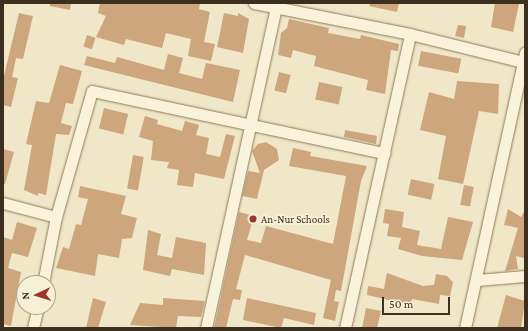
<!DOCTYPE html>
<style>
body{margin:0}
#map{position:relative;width:528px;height:331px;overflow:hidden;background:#efe7c7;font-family:"Crimson Pro",serif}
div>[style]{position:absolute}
.building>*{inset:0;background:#cda67d;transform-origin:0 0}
.roads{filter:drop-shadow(0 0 1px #8b7a5c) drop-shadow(0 0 1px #8b7a5c)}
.minor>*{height:11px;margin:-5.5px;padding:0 5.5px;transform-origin:5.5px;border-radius:5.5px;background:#f9f3db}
.dots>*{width:11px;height:11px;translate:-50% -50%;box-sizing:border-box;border:2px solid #f6f0d7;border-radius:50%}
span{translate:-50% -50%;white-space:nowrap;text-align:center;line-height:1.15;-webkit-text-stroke:4px #f6f0d7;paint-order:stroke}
.poi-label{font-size:11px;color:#3b3020}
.left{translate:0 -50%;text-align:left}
.frame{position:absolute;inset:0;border:4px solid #3b3020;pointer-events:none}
.north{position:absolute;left:16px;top:275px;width:40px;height:40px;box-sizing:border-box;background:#f6f0d7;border:1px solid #aba38e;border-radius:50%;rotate:266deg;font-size:11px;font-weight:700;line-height:16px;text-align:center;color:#3b3020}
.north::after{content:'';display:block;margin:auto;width:14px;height:18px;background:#9b352b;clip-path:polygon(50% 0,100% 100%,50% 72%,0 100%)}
.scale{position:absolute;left:382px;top:297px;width:68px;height:18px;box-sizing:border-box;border:2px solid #3b3020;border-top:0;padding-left:5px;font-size:12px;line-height:14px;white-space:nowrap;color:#3b3020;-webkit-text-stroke:3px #f6f0d7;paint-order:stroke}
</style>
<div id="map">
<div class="building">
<div style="clip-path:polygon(50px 3px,71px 3px,70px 10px,50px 6px)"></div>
<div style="clip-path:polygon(100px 3px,200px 3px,199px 9px,210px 12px,204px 42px,215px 44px,211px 61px,188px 56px,191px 39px,166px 33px,162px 48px,126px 39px,124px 45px,96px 37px,106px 16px,98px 13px)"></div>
<div style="clip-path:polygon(370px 3px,399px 3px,397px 12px,369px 6px)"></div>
<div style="clip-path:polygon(495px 3px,519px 4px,513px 32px,491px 27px)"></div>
<div style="clip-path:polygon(19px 13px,33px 16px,23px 59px,16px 58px,12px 77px,18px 78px,11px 107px,3px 105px,3px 80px)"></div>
<div style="clip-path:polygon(224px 13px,238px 16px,238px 13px,249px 19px,243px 53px,217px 47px)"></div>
<div style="clip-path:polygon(289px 19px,329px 28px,328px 33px,360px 39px,361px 35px,399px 44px,398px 51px,391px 50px,385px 94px,366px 90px,368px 80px,314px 66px,316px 56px,293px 50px,291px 58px,278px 55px,281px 33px,287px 28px)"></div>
<div style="clip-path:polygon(458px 25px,466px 26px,464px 38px,455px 36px)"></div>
<div style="left:87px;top:35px;width:9px;height:12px;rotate:18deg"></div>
<div style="left:421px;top:51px;width:41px;height:15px;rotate:11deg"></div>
<div style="clip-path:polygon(168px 54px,183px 58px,179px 73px,202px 79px,206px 63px,240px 70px,233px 102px,84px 65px,87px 56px,115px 63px,117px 57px,164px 70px)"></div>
<div style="clip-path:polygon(60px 65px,82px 71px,73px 104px,66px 103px,61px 123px,72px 126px,69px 135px,56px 134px,46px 195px,38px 193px,38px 196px,24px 190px,32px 145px,26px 144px,36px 101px,49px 103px)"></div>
<div style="left:279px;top:72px;width:12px;height:19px;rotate:14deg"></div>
<div style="clip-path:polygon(457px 81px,499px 84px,498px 114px,479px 111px,463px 184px,438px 179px,446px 136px,420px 130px,429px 92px,454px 99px)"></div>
<div style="left:319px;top:82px;width:24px;height:18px;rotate:12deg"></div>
<div style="left:104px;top:108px;width:25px;height:21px;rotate:14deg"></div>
<div style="clip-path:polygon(145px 116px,158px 120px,157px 124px,182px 131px,185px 121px,199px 125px,196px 135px,209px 138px,206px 154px,220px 157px,226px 134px,235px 136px,224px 179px,195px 173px,193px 187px,177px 185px,179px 170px,167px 168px,169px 162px,151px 160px,153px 141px,139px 137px)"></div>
<div style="clip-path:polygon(345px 130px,377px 136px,376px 144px,344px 137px)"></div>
<div style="clip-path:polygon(266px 142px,277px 149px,279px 160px,264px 170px,257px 199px,242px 196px,248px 171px,260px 173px,252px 151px,258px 144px)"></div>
<div style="clip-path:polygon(293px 148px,311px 152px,310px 156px,367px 166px,361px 181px,341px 291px,336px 290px,334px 301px,339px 302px,335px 321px,323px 318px,331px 280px,245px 255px,236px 289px,242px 290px,240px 300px,233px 299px,226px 328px,214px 328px,239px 212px,254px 216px,247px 240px,261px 243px,266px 226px,333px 244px,346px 176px,289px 166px)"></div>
<div style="clip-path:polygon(3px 149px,14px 152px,5px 184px,3px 184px)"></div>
<div style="left:133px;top:155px;width:11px;height:34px;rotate:10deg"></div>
<div style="left:411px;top:179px;width:24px;height:16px;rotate:12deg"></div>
<div style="left:464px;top:185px;width:10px;height:20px;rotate:11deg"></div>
<div style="clip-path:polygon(80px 186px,126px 196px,121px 214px,137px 218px,132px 238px,122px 239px,119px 258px,98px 254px,95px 276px,56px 268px,63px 247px,69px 249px,76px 224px,81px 225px,88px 199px,78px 197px)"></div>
<div style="clip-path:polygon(385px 209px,404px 212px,402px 227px,420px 231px,417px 245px,441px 249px,448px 217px,473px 222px,462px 260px,422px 256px,398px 249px,401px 238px,387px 236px,389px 224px,383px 223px)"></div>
<div style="clip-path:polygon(508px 209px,521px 217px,525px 210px,525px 258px,516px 256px,518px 269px,505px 271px,518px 228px,504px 225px)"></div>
<div style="clip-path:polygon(17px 222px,37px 228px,28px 257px,12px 253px,8px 268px,21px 272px,11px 326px,3px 324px,3px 237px,12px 240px)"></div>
<div style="clip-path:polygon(148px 230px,161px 234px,157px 255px,172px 258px,176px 237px,206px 243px,204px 275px,172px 269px,170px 276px,143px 270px)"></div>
<div style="clip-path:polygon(387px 273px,423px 286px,434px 285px,436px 274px,447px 276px,453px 282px,450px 296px,440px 295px,439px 304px,412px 299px,411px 305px,367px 295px,368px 286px,384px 289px)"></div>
<div style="clip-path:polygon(506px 295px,525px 301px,521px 328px,497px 328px)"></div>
<div style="clip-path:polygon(93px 298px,106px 302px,98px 328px,86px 328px)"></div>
<div style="clip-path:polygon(163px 298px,205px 301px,201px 317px,178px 316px,176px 328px,130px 325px,140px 303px,163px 305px)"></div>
<div style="clip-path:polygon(247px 298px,316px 313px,314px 325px,284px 318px,281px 328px,243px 320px)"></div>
<div style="clip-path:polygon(366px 308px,381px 311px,377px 328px,362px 328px)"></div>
</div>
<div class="roads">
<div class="minor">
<div style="left:254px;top:3px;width:159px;rotate:11.2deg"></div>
<div style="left:410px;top:34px;width:116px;rotate:13.9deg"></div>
<div style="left:3px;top:203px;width:55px;rotate:14.8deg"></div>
<div style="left:477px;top:280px;width:48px;rotate:-4.8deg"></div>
<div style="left:43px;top:283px;width:67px;rotate:-78.9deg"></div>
<div style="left:56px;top:217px;width:131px;rotate:-74.1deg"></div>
<div style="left:92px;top:91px;width:299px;rotate:12deg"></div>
<div style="left:33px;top:328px;width:22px;rotate:-77deg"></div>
<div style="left:206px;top:328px;width:328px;rotate:-77.7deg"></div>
<div style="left:345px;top:328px;width:301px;rotate:-77.5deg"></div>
<div style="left:465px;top:328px;width:282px;rotate:-77.7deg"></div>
</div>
</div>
<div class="dots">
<div style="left:253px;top:219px;background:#9b352b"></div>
</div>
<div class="poi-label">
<span class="left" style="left:261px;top:219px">An-Nur Schools</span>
</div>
<div class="frame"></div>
<div class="north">N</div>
<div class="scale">50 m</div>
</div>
